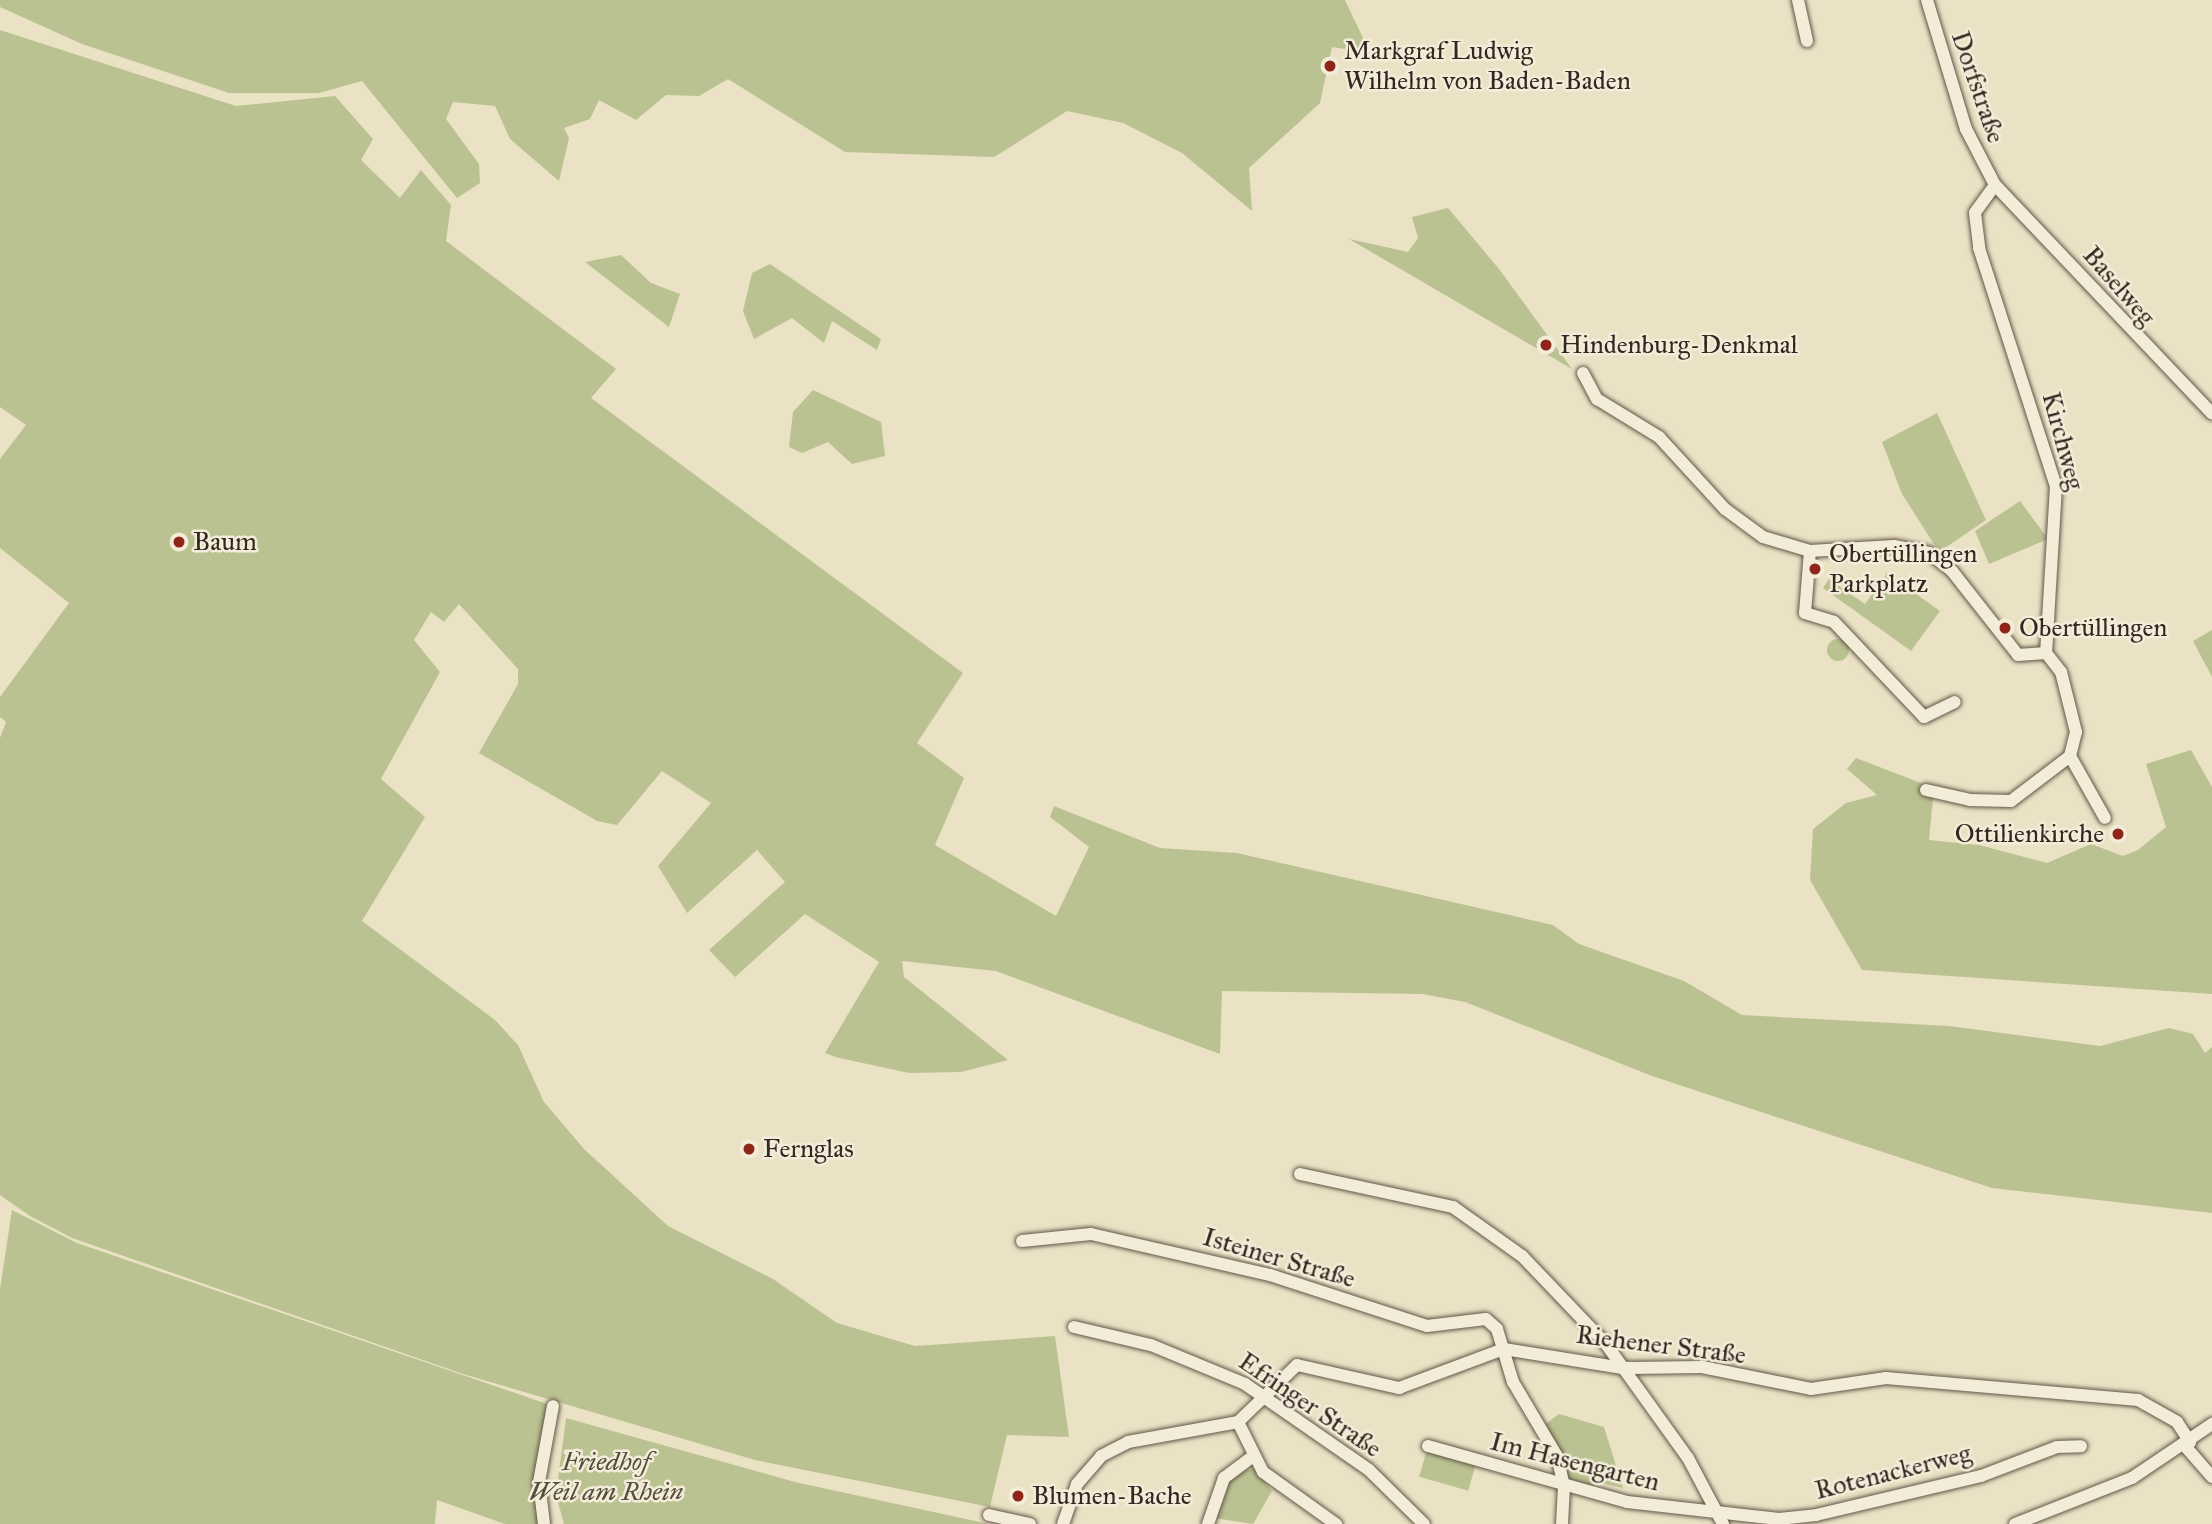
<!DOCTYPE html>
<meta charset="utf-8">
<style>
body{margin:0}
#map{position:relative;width:2212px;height:1524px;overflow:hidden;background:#ebe1c4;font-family:"IM FELL Great Primer",serif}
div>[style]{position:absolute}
.green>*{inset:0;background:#bbc291;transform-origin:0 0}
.round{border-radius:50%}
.roads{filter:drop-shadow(0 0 2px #625648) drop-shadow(0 0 2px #625648)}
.minor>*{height:12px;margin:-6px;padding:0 6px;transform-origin:6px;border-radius:6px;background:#f2ecd9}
.dots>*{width:19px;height:19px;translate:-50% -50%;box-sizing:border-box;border:4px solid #f2ecd9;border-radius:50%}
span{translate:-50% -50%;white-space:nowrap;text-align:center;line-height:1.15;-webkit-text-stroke:5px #f2ecd9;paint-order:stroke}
.poi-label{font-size:26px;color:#34271f}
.left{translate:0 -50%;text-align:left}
.right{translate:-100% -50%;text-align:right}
.street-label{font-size:26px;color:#34271f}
.park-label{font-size:26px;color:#564e3c;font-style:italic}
</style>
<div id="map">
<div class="green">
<div style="clip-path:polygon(0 0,1345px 0,1370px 53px,1332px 47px,1320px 103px,1249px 168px,1252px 211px,1182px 153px,1123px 123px,1067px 111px,994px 157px,845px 152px,728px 79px,699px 96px,666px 95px,636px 120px,599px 100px,590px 119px,564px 128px,569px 138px,559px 181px,510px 139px,495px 106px,453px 102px,446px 119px,479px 164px,480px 183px,457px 198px,362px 81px,319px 93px,229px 93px,82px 44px,0 7px)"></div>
<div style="clip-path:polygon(0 30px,236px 106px,335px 96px,373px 139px,361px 160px,400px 198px,421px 170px,451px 205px,446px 241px,616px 369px,591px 398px,963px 673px,917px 743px,964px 778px,935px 845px,1056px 916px,1089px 847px,1050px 817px,1054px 806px,1160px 848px,1237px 853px,1553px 925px,1579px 944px,1684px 981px,1742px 1015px,1949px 1026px,2100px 1046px,2169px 1028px,2193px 1034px,2205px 1053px,2212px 1047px,2212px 1213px,1992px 1188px,1652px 1076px,1465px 1002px,1422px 994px,1222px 991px,1220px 1054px,996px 971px,902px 961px,904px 977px,1008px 1060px,961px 1072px,909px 1073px,835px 1057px,825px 1053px,879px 962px,805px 914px,735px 977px,709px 950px,785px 882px,757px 850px,687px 913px,658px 866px,711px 803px,662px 771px,617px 825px,597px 821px,479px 753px,518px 684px,518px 669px,459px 604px,444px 622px,431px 612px,414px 640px,440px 672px,381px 779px,425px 817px,362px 921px,495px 1020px,518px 1045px,544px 1102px,584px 1149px,668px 1226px,773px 1279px,837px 1323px,915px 1346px,1055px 1336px,1069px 1437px,1007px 1435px,990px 1507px,755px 1460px,463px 1374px,72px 1238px,30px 1216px,0 1195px,0 738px,6px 722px,0 717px,0 697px,69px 603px,0 548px,0 459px,26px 425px,0 407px)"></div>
<div style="clip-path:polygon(1448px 208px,1499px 269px,1572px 369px,1349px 239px,1408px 252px,1418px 238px,1412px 217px)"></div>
<div style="clip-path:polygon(621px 255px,651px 283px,680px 294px,669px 327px,585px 262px)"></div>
<div style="clip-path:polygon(770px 264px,881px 339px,877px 350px,832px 321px,824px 343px,792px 318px,754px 339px,743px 311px,752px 273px)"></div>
<div style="clip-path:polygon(813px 390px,881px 422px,885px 456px,852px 464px,828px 442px,802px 453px,789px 447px,793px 412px)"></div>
<div style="clip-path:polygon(1937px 413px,1986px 520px,1939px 552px,1902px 494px,1882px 442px)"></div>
<div style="clip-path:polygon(2020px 501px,2048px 539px,1989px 564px,1975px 531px)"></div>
<div style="clip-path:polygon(1887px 573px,1940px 611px,1911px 651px,1823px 588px,1829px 579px,1865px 604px)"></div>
<div style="clip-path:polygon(2212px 630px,2212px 677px,2193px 641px)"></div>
<div class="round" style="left:1827px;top:639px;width:22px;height:22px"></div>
<div style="clip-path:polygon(2191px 750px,2212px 787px,2212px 994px,1862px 970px,1810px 880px,1813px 829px,1846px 803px,1877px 795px,1847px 769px,1856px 758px,1934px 788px,1929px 840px,1979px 845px,2047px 863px,2091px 844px,2123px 856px,2138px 850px,2166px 827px,2146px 764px)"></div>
<div style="clip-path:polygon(12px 1210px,77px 1243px,553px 1406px,545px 1439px,544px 1524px,505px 1524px,437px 1500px,435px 1524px,0 1524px,0 1289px)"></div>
<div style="clip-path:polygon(1559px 1414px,1604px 1427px,1623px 1488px,1595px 1482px,1593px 1493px,1564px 1486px,1540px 1428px)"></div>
<div style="clip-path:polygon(566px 1418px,795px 1482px,989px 1524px,564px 1524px,556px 1495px)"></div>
<div style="left:1428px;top:1446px;width:51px;height:32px;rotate:16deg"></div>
<div style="clip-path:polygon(1255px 1469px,1272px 1491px,1253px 1524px,1214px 1518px,1224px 1485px,1240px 1471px)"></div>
</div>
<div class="roads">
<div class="minor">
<div style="left:1798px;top:0;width:42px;rotate:77.6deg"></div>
<div style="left:1927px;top:0;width:135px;rotate:73.2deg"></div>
<div style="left:1966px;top:129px;width:63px;rotate:62.6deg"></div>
<div style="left:1995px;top:185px;width:315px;rotate:46.5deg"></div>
<div style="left:1995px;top:185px;width:34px;rotate:126deg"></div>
<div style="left:1975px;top:213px;width:35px;rotate:83deg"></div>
<div style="left:1979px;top:248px;width:250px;rotate:72.1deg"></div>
<div style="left:2056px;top:486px;width:167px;rotate:93.4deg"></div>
<div style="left:1583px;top:373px;width:30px;rotate:62deg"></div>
<div style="left:1597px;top:399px;width:73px;rotate:31.5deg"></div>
<div style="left:1659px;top:437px;width:98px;rotate:47.5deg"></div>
<div style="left:1725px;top:509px;width:47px;rotate:36.4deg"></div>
<div style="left:1763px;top:537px;width:49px;rotate:16.6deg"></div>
<div style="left:1810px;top:551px;width:84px;rotate:-3.4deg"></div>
<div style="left:1894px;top:546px;width:36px;rotate:11deg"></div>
<div style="left:1929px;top:553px;width:29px;rotate:38deg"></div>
<div style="left:1952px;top:571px;width:107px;rotate:51.8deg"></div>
<div style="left:2018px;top:655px;width:28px;rotate:-4deg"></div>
<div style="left:1810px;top:551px;width:62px;rotate:94.6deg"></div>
<div style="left:1805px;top:613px;width:30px;rotate:17deg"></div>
<div style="left:1834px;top:622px;width:131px;rotate:46.5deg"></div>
<div style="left:1924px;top:717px;width:34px;rotate:-26deg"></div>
<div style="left:2070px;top:756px;width:71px;rotate:60.6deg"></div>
<div style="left:1926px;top:790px;width:45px;rotate:12.8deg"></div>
<div style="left:1970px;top:800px;width:41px;rotate:1.4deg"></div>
<div style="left:2011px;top:801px;width:74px;rotate:-37.3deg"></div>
<div style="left:2070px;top:756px;width:25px;rotate:-76deg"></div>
<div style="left:2076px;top:732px;width:62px;rotate:-104deg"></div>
<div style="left:2061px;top:672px;width:24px;rotate:-128deg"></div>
<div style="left:1300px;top:1174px;width:157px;rotate:12.2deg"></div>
<div style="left:1453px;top:1207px;width:85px;rotate:35.4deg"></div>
<div style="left:1522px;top:1256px;width:122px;rotate:46.3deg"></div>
<div style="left:1606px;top:1344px;width:140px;rotate:54.3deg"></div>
<div style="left:1688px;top:1458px;width:75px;rotate:62.1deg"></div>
<div style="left:1022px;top:1241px;width:69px;rotate:-5.8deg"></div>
<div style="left:1091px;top:1234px;width:184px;rotate:12.9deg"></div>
<div style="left:1270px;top:1275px;width:165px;rotate:18deg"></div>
<div style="left:1427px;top:1326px;width:59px;rotate:-6.8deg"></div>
<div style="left:1486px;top:1319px;width:15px;rotate:42deg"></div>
<div style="left:1497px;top:1329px;width:55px;rotate:73.2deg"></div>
<div style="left:1513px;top:1382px;width:86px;rotate:59.3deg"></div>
<div style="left:1557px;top:1456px;width:31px;rotate:77deg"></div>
<div style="left:1564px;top:1486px;width:38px;rotate:93deg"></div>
<div style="left:1074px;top:1327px;width:79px;rotate:13.2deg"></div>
<div style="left:1151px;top:1345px;width:102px;rotate:22.5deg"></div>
<div style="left:1245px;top:1384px;width:151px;rotate:34.7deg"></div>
<div style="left:1369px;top:1470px;width:77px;rotate:44.5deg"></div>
<div style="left:1238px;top:1422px;width:56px;rotate:63.4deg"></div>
<div style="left:1263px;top:1472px;width:90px;rotate:35.5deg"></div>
<div style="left:1428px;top:1446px;width:207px;rotate:15.7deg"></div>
<div style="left:1627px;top:1502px;width:153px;rotate:6.4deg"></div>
<div style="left:1779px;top:1519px;width:37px;rotate:-6deg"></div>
<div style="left:1816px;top:1515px;width:170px;rotate:-13.3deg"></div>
<div style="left:1981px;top:1476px;width:81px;rotate:-20.9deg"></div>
<div style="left:2057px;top:1447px;width:24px;rotate:-2deg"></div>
<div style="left:2185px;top:1446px;width:41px;rotate:48.9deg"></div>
<div style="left:989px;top:1515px;width:42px;rotate:12.4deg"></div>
<div style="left:544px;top:1524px;width:42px;rotate:-96.8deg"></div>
<div style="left:539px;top:1482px;width:77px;rotate:-79.6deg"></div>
<div style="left:1063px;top:1524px;width:42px;rotate:-70.7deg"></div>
<div style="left:1077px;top:1484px;width:37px;rotate:-49deg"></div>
<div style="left:1101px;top:1456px;width:30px;rotate:-27deg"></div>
<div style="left:1128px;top:1442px;width:112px;rotate:-10.3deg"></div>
<div style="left:1238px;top:1422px;width:82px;rotate:-44deg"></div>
<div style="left:1297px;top:1365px;width:105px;rotate:12.7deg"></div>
<div style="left:1399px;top:1388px;width:112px;rotate:-20.4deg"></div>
<div style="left:1504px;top:1349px;width:120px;rotate:9.1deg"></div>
<div style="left:1622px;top:1368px;width:80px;rotate:-0.7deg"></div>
<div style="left:1702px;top:1367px;width:111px;rotate:11.4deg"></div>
<div style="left:1811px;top:1389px;width:76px;rotate:-8.3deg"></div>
<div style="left:1886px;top:1378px;width:253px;rotate:5deg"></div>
<div style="left:2138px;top:1400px;width:45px;rotate:29.4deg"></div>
<div style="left:2177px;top:1422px;width:24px;rotate:57deg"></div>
<div style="left:1208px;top:1524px;width:49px;rotate:-70.8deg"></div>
<div style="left:1224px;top:1478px;width:36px;rotate:-37deg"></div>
<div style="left:2015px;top:1524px;width:126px;rotate:-21.5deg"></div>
<div style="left:2132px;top:1478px;width:97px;rotate:-34deg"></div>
</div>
</div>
<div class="dots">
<div style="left:1330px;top:66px;background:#8f2418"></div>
<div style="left:1546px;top:345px;background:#8f2418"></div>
<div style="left:179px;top:542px;background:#8f2418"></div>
<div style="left:1815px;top:569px;background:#8f2418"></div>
<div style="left:2005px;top:628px;background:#8f2418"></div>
<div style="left:2118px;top:834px;background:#8f2418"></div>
<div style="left:749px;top:1149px;background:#8f2418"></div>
<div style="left:1018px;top:1496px;background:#8f2418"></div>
</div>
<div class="poi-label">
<span class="left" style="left:1344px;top:66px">Markgraf Ludwig<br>Wilhelm von Baden-Baden</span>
<span class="left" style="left:1560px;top:345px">Hindenburg-Denkmal</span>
<span class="left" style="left:193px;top:542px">Baum</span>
<span class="left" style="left:1829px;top:569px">Obertüllingen<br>Parkplatz</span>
<span class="left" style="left:2019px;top:628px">Obertüllingen</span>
<span class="right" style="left:2104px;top:834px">Ottilienkirche</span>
<span class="left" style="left:763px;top:1149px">Fernglas</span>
<span class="left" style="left:1032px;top:1496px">Blumen-Bache</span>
</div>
<div class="street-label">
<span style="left:1978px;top:87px;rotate:71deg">Dorfstraße</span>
<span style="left:2119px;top:286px;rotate:49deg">Baselweg</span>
<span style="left:2063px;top:441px;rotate:75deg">Kirchweg</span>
<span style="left:1279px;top:1258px;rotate:16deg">Isteiner Straße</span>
<span style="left:1661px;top:1345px;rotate:7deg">Riehener Straße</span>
<span style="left:1310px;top:1405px;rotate:34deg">Efringer Straße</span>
<span style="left:1575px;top:1462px;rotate:14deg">Im Hasengarten</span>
<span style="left:1893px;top:1472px;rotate:-14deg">Rotenackerweg</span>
</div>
<div class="park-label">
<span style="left:606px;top:1477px">Friedhof<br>Weil am Rhein</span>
</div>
</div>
